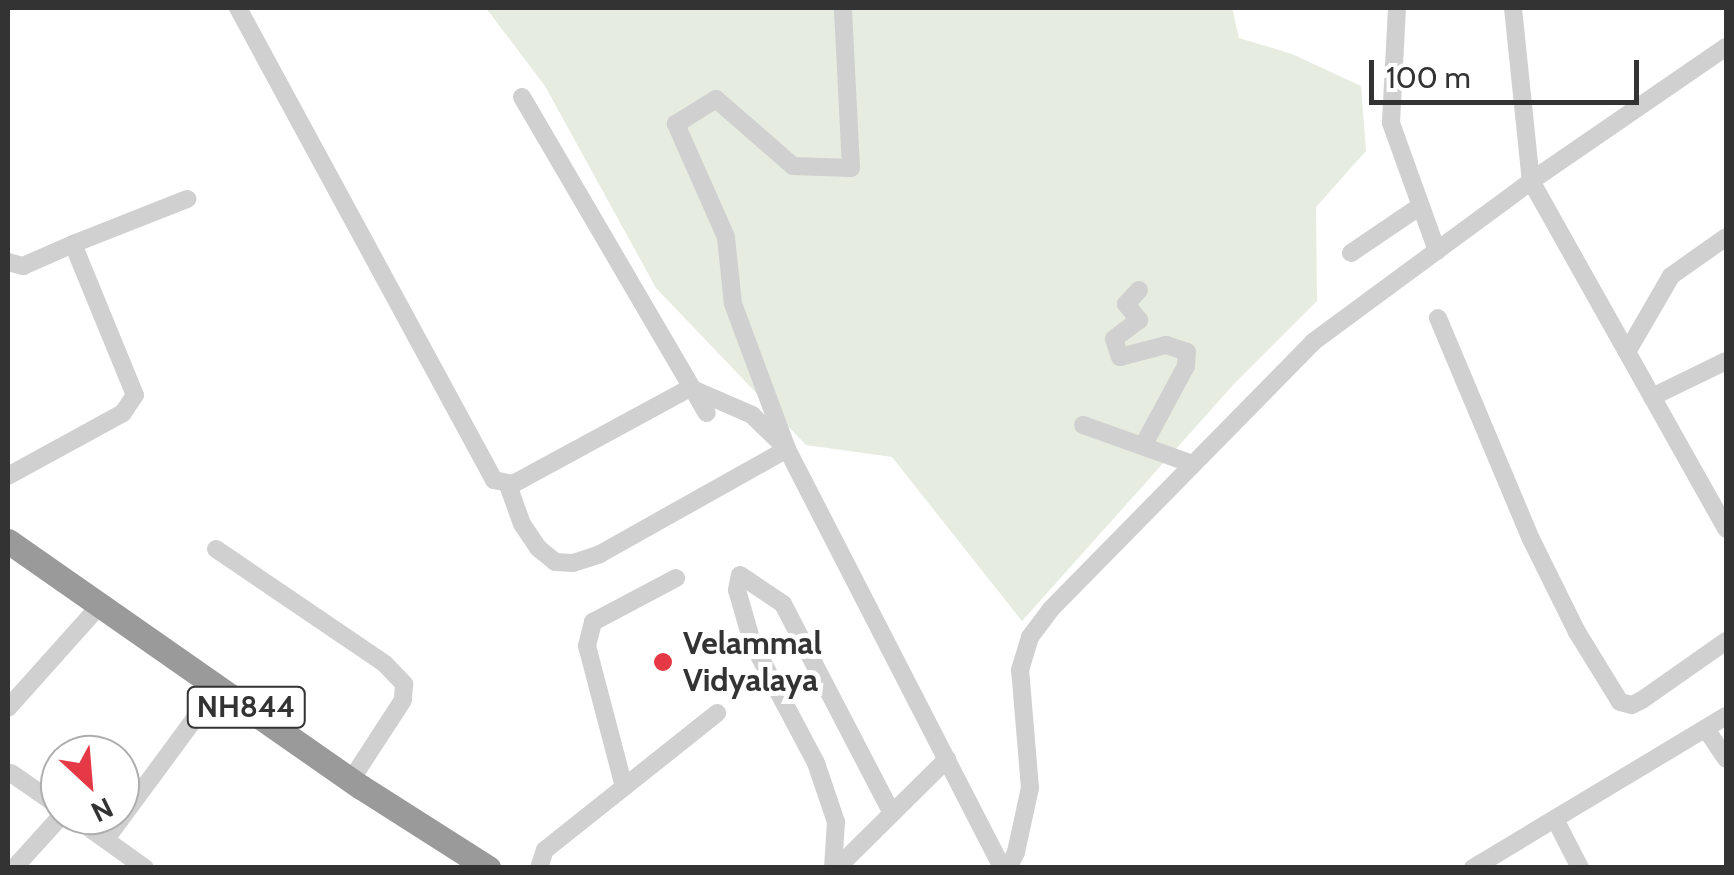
<!DOCTYPE html>
<style>
body{margin:0}
#map{position:relative;width:1734px;height:875px;overflow:hidden;background:#fff;font-family:Cabin,sans-serif}
div>[style]{position:absolute}
.green>*{inset:0;background:#e6ecdf}
.minor>*{height:18px;margin:-9px;padding:0 9px;transform-origin:9px;border-radius:9px;background:#d0d0d0}
.highway>*{height:25px;margin:-12.5px;padding:0 12.5px;transform-origin:12.5px;border-radius:12.5px;background:#9a9a9a}
.dots>*{width:28px;height:28px;translate:-50% -50%;box-sizing:border-box;border:5px solid #fff;border-radius:50%}
span{translate:-50% -50%;white-space:nowrap;text-align:center;line-height:1.15;-webkit-text-stroke:10px #fff;paint-order:stroke}
.shield-label span{padding:2px 8px;background:#fff;border:2px solid;border-radius:8px;-webkit-text-stroke-width:0}
.shield-label{font-size:30px;color:#333;font-weight:700}
.poi-label{font-size:32px;color:#333;font-weight:700}
.left{translate:0 -50%;text-align:left}
.frame{position:absolute;inset:0;border:10px solid #333;pointer-events:none}
.north{position:absolute;left:40px;top:735px;width:100px;height:100px;box-sizing:border-box;background:#fff;border:2px solid #adadad;border-radius:50%;rotate:154deg;font-size:28px;font-weight:700;line-height:40px;text-align:center;color:#333}
.north::after{content:'';display:block;margin:auto;width:35px;height:45px;background:#e63946;clip-path:polygon(50% 0,100% 100%,50% 72%,0 100%)}
.scale{position:absolute;left:1369px;top:60px;width:270px;height:45px;box-sizing:border-box;border:5px solid #333;border-top:0;padding-left:12px;font-size:30px;line-height:35px;white-space:nowrap;color:#333;-webkit-text-stroke:8px #fff;paint-order:stroke}
</style>
<div id="map">
<div class="green">
<div style="clip-path:polygon(486px 8px,1232px 8px,1239px 38px,1292px 54px,1361px 86px,1366px 151px,1316px 207px,1317px 301px,1234px 384px,1022px 621px,892px 457px,806px 445px,656px 288px,545px 86px)"></div>
</div>
<div class="minor">
<div style="left:238px;top:8px;width:537px;rotate:61.53deg"></div>
<div style="left:494px;top:480px;width:19px;rotate:12deg"></div>
<div style="left:513px;top:484px;width:201px;rotate:-28.5deg"></div>
<div style="left:690px;top:388px;width:68px;rotate:23.5deg"></div>
<div style="left:752px;top:415px;width:49px;rotate:44.2deg"></div>
<div style="left:787px;top:449px;width:471px;rotate:62.8deg"></div>
<div style="left:1397px;top:8px;width:115px;rotate:93deg"></div>
<div style="left:1391px;top:123px;width:136px;rotate:70.2deg"></div>
<div style="left:1513px;top:8px;width:174px;rotate:84.1deg"></div>
<div style="left:1531px;top:181px;width:399px;rotate:60.7deg"></div>
<div style="left:522px;top:97px;width:366px;rotate:59.7deg"></div>
<div style="left:73px;top:244px;width:123px;rotate:-21.5deg"></div>
<div style="left:1351px;top:253px;width:82px;rotate:-34.1deg"></div>
<div style="left:8px;top:262px;width:16px;rotate:15deg"></div>
<div style="left:23px;top:266px;width:55px;rotate:-23.7deg"></div>
<div style="left:73px;top:244px;width:163px;rotate:67.7deg"></div>
<div style="left:135px;top:395px;width:22px;rotate:124deg"></div>
<div style="left:123px;top:413px;width:131px;rotate:151.3deg"></div>
<div style="left:1139px;top:290px;width:19px;rotate:133deg"></div>
<div style="left:1126px;top:304px;width:21px;rotate:51deg"></div>
<div style="left:1139px;top:320px;width:31px;rotate:143deg"></div>
<div style="left:1114px;top:339px;width:19px;rotate:72deg"></div>
<div style="left:1120px;top:357px;width:48px;rotate:-14.6deg"></div>
<div style="left:1166px;top:345px;width:22px;rotate:18deg"></div>
<div style="left:1187px;top:352px;width:14px;rotate:94deg"></div>
<div style="left:1186px;top:366px;width:91px;rotate:118.3deg"></div>
<div style="left:1438px;top:318px;width:240px;rotate:67.2deg"></div>
<div style="left:1531px;top:539px;width:104px;rotate:63.7deg"></div>
<div style="left:1577px;top:632px;width:82px;rotate:58.4deg"></div>
<div style="left:1620px;top:702px;width:12px;rotate:14deg"></div>
<div style="left:1632px;top:705px;width:11px;rotate:-27deg"></div>
<div style="left:1642px;top:700px;width:103px;rotate:-35.1deg"></div>
<div style="left:1627px;top:352px;width:88px;rotate:-59.9deg"></div>
<div style="left:1671px;top:276px;width:67px;rotate:-35.3deg"></div>
<div style="left:1652px;top:397px;width:82px;rotate:-25.9deg"></div>
<div style="left:1083px;top:425px;width:114px;rotate:19.6deg"></div>
<div style="left:508px;top:485px;width:41px;rotate:70.3deg"></div>
<div style="left:522px;top:524px;width:29px;rotate:56deg"></div>
<div style="left:538px;top:548px;width:22px;rotate:39deg"></div>
<div style="left:555px;top:562px;width:18px;rotate:3deg"></div>
<div style="left:573px;top:563px;width:28px;rotate:-18deg"></div>
<div style="left:600px;top:554px;width:214px;rotate:-29.3deg"></div>
<div style="left:787px;top:449px;width:155px;rotate:-110.4deg"></div>
<div style="left:733px;top:304px;width:67px;rotate:-96deg"></div>
<div style="left:726px;top:237px;width:124px;rotate:-113.9deg"></div>
<div style="left:676px;top:124px;width:47px;rotate:-32deg"></div>
<div style="left:716px;top:99px;width:102px;rotate:41deg"></div>
<div style="left:793px;top:166px;width:58px;rotate:2deg"></div>
<div style="left:851px;top:168px;width:160px;rotate:-92.9deg"></div>
<div style="left:216px;top:549px;width:204px;rotate:34.2deg"></div>
<div style="left:385px;top:664px;width:28px;rotate:46deg"></div>
<div style="left:404px;top:684px;width:16px;rotate:94deg"></div>
<div style="left:403px;top:700px;width:95px;rotate:123deg"></div>
<div style="left:8px;top:708px;width:138px;rotate:-48.2deg"></div>
<div style="left:1706px;top:729px;width:36px;rotate:56deg"></div>
<div style="left:11px;top:773px;width:60px;rotate:34.8deg"></div>
<div style="left:624px;top:787px;width:146px;rotate:-104.7deg"></div>
<div style="left:587px;top:646px;width:25px;rotate:-76deg"></div>
<div style="left:593px;top:622px;width:94px;rotate:-27.9deg"></div>
<div style="left:71px;top:815px;width:91px;rotate:35.6deg"></div>
<div style="left:1556px;top:821px;width:53px;rotate:62.9deg"></div>
<div style="left:106px;top:839px;width:189px;rotate:-53.6deg"></div>
<div style="left:14px;top:868px;width:72px;rotate:-47.8deg"></div>
<div style="left:539px;top:868px;width:19px;rotate:-72deg"></div>
<div style="left:545px;top:850px;width:220px;rotate:-38.5deg"></div>
<div style="left:833px;top:868px;width:46px;rotate:-86.3deg"></div>
<div style="left:836px;top:822px;width:62px;rotate:-108.7deg"></div>
<div style="left:816px;top:763px;width:137px;rotate:-117.9deg"></div>
<div style="left:752px;top:642px;width:54px;rotate:-106.1deg"></div>
<div style="left:737px;top:590px;width:15px;rotate:-79deg"></div>
<div style="left:740px;top:575px;width:52px;rotate:34deg"></div>
<div style="left:783px;top:604px;width:236px;rotate:62.5deg"></div>
<div style="left:837px;top:868px;width:155px;rotate:-44.7deg"></div>
<div style="left:1008px;top:868px;width:18px;rotate:-63deg"></div>
<div style="left:1016px;top:852px;width:66px;rotate:-77.7deg"></div>
<div style="left:1030px;top:788px;width:118px;rotate:-94.8deg"></div>
<div style="left:1020px;top:670px;width:34px;rotate:-73deg"></div>
<div style="left:1030px;top:637px;width:34px;rotate:-53deg"></div>
<div style="left:1050px;top:610px;width:375px;rotate:-45.5deg"></div>
<div style="left:1313px;top:342px;width:271px;rotate:-36.4deg"></div>
<div style="left:1531px;top:181px;width:237px;rotate:-34.5deg"></div>
<div style="left:1473px;top:868px;width:295px;rotate:-31deg"></div>
</div>
<div class="highway">
<div style="left:8px;top:541px;width:430px;rotate:34.9deg"></div>
<div style="left:361px;top:787px;width:151px;rotate:32.5deg"></div>
</div>
<div class="dots">
<div style="left:663px;top:662px;background:#e63946"></div>
</div>
<div class="shield-label">
<span style="left:246px;top:707px">NH844</span>
</div>
<div class="poi-label">
<span class="left" style="left:683px;top:662px">Velammal<br>Vidyalaya</span>
</div>
<div class="frame"></div>
<div class="north">N</div>
<div class="scale">100 m</div>
</div>
